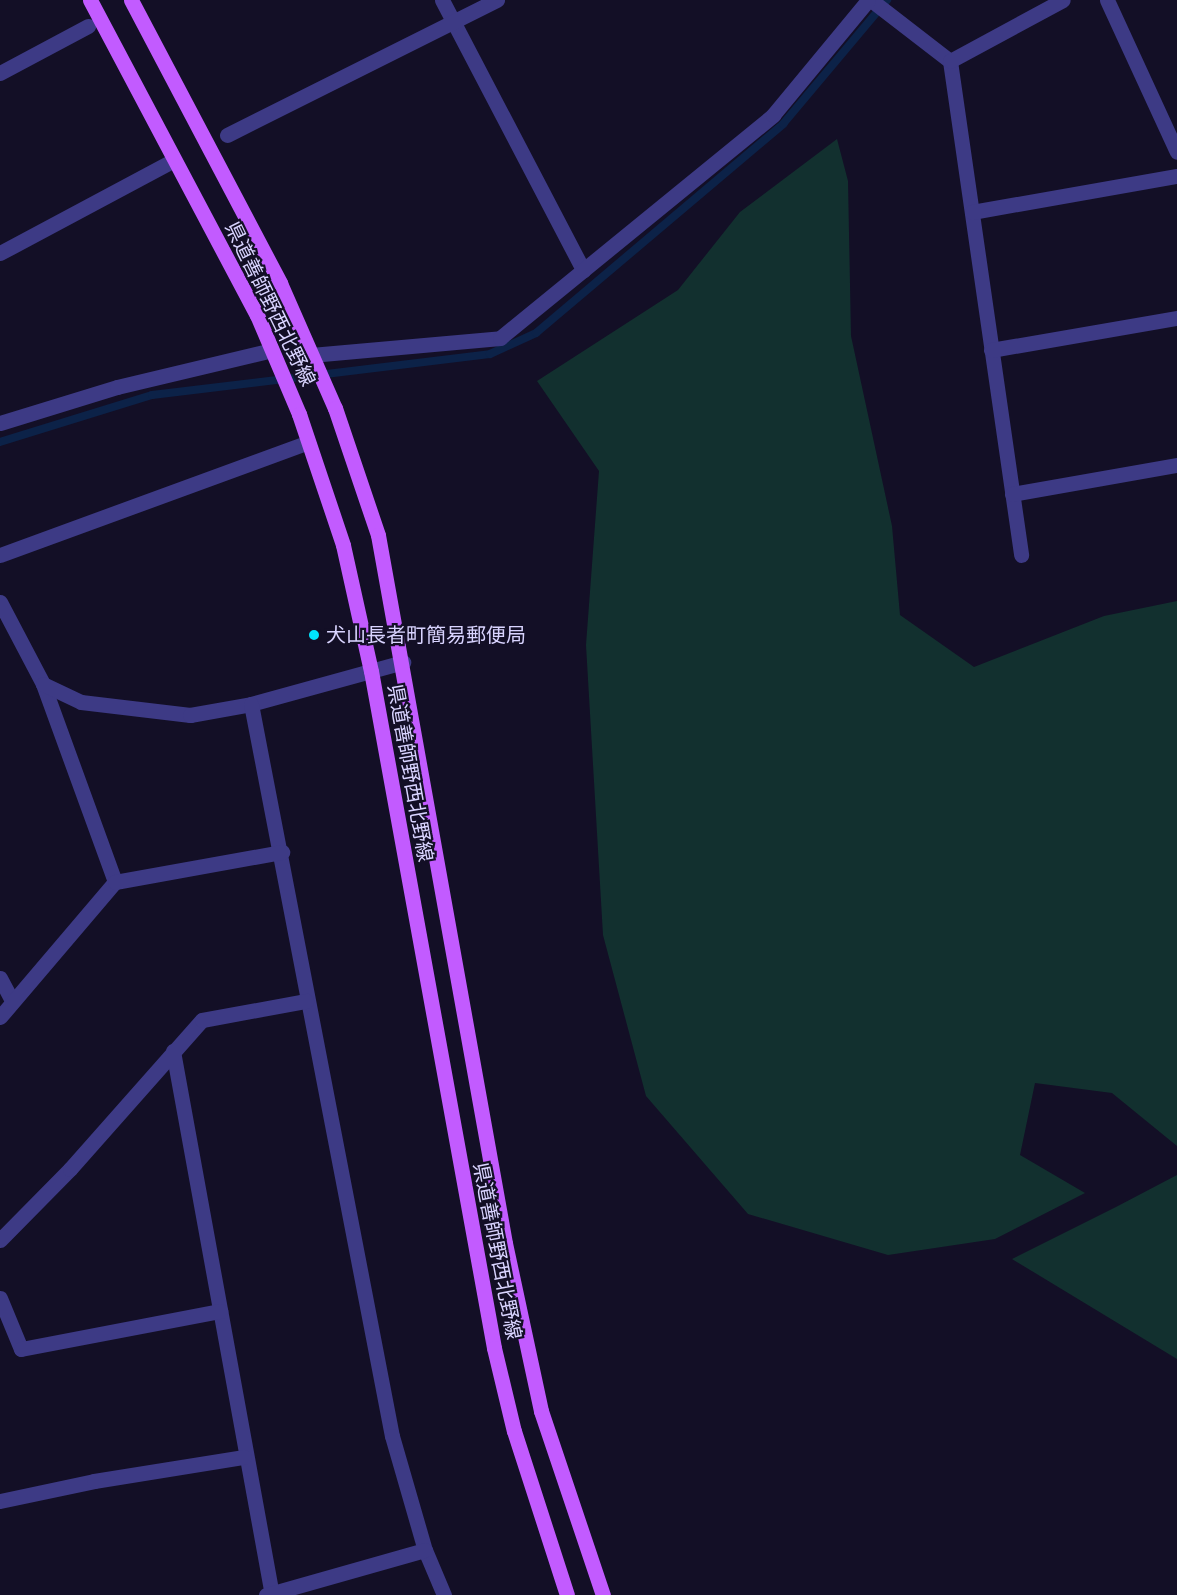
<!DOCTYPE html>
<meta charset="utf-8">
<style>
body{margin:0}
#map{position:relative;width:1177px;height:1595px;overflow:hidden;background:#130f26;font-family:Helvetica,"Noto Sans JP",sans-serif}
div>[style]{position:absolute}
.green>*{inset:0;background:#12302f}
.stream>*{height:8px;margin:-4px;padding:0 4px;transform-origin:4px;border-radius:4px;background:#0c2248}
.minor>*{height:15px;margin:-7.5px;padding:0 7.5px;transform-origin:7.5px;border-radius:7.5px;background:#3d3a85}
.major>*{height:15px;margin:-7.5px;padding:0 7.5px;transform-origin:7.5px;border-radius:7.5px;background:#c25bff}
.dots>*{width:16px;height:16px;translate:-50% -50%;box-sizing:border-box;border:3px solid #130f26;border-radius:50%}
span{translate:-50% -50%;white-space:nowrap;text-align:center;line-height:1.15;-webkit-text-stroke:4.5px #130f26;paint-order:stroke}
.street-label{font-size:20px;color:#d9d4ff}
.poi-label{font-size:20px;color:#d9d4ff}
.left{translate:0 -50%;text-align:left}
</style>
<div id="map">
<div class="green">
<div style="clip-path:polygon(837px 139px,848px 181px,851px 336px,892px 526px,900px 615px,974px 667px,1104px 616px,1177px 601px,1177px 1146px,1112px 1093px,1035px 1083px,1020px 1155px,1085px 1193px,995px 1239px,888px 1255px,748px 1214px,646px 1096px,603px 935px,586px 645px,599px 471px,537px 381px,678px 290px,740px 212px)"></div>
<div style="clip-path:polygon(1177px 1175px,1177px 1359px,1012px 1259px,1116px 1207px)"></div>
</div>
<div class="stream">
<div style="left:0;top:442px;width:159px;rotate:-17.2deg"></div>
<div style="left:152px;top:395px;width:340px;rotate:-6.9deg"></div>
<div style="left:490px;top:354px;width:51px;rotate:-24.5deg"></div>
<div style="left:536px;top:333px;width:324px;rotate:-40.2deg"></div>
<div style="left:783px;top:124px;width:162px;rotate:-50deg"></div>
</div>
<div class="minor">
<div style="left:442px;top:0;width:305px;rotate:62.4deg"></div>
<div style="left:871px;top:0;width:100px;rotate:37.7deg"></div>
<div style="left:950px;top:61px;width:499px;rotate:81.8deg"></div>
<div style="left:1107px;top:0;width:167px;rotate:65.3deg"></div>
<div style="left:950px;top:61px;width:128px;rotate:-28.4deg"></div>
<div style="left:0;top:73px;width:100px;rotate:-28.1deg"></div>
<div style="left:227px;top:135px;width:302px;rotate:-26.6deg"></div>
<div style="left:972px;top:212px;width:208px;rotate:-10deg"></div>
<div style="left:0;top:253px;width:197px;rotate:-28.1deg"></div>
<div style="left:991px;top:350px;width:189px;rotate:-9.8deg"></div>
<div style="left:311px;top:355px;width:190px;rotate:-5.1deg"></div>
<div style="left:500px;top:338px;width:353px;rotate:-39.2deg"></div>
<div style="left:773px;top:115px;width:149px;rotate:-50.4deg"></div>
<div style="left:0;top:423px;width:122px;rotate:-17.1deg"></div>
<div style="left:117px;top:387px;width:159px;rotate:-13.4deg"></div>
<div style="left:1012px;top:494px;width:168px;rotate:-10deg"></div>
<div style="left:0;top:555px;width:320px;rotate:-20.1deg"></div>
<div style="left:0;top:602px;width:93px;rotate:62.3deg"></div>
<div style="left:43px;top:684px;width:211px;rotate:70deg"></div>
<div style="left:43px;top:684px;width:42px;rotate:25.3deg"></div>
<div style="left:81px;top:702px;width:110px;rotate:6.8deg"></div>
<div style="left:190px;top:715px;width:62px;rotate:-10.2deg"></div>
<div style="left:251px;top:704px;width:158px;rotate:-15.4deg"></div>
<div style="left:251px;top:704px;width:745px;rotate:79.1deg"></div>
<div style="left:392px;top:1436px;width:119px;rotate:73.9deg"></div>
<div style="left:425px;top:1550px;width:49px;rotate:67.1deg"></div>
<div style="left:0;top:978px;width:26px;rotate:62deg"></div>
<div style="left:0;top:1017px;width:177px;rotate:-49.6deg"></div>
<div style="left:115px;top:882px;width:170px;rotate:-10.2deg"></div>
<div style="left:173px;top:1051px;width:553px;rotate:79.69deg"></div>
<div style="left:0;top:1240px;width:100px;rotate:-45.4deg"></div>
<div style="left:70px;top:1169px;width:199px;rotate:-48.5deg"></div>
<div style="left:202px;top:1020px;width:106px;rotate:-10.4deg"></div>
<div style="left:0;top:1298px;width:55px;rotate:67.6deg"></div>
<div style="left:21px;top:1349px;width:203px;rotate:-10.8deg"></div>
<div style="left:0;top:1501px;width:96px;rotate:-12deg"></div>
<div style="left:94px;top:1481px;width:152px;rotate:-9.1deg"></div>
<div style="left:266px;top:1595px;width:165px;rotate:-15.8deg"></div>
</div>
<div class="major">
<div style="left:90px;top:0;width:357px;rotate:62.1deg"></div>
<div style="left:257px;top:315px;width:108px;rotate:67deg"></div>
<div style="left:299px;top:414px;width:138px;rotate:71.4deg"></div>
<div style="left:343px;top:545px;width:129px;rotate:77.5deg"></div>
<div style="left:371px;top:671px;width:688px;rotate:79.7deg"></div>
<div style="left:494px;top:1348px;width:85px;rotate:76.5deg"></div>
<div style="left:514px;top:1431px;width:172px;rotate:72.1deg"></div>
<div style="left:131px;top:0;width:320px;rotate:62.2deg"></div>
<div style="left:280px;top:283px;width:137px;rotate:66.3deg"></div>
<div style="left:335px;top:408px;width:134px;rotate:71.3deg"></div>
<div style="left:378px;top:535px;width:719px;rotate:79.83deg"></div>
<div style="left:505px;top:1243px;width:172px;rotate:77.9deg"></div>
<div style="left:541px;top:1411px;width:194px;rotate:71.4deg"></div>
</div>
<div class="dots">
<div style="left:314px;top:635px;background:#00e5ff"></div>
</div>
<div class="street-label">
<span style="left:270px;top:304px;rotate:64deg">県道善師野西北野線</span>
<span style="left:410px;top:773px;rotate:80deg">県道善師野西北野線</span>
<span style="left:497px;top:1251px;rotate:79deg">県道善師野西北野線</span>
</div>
<div class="poi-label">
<span class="left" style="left:326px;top:635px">犬山長者町簡易郵便局</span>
</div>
</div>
